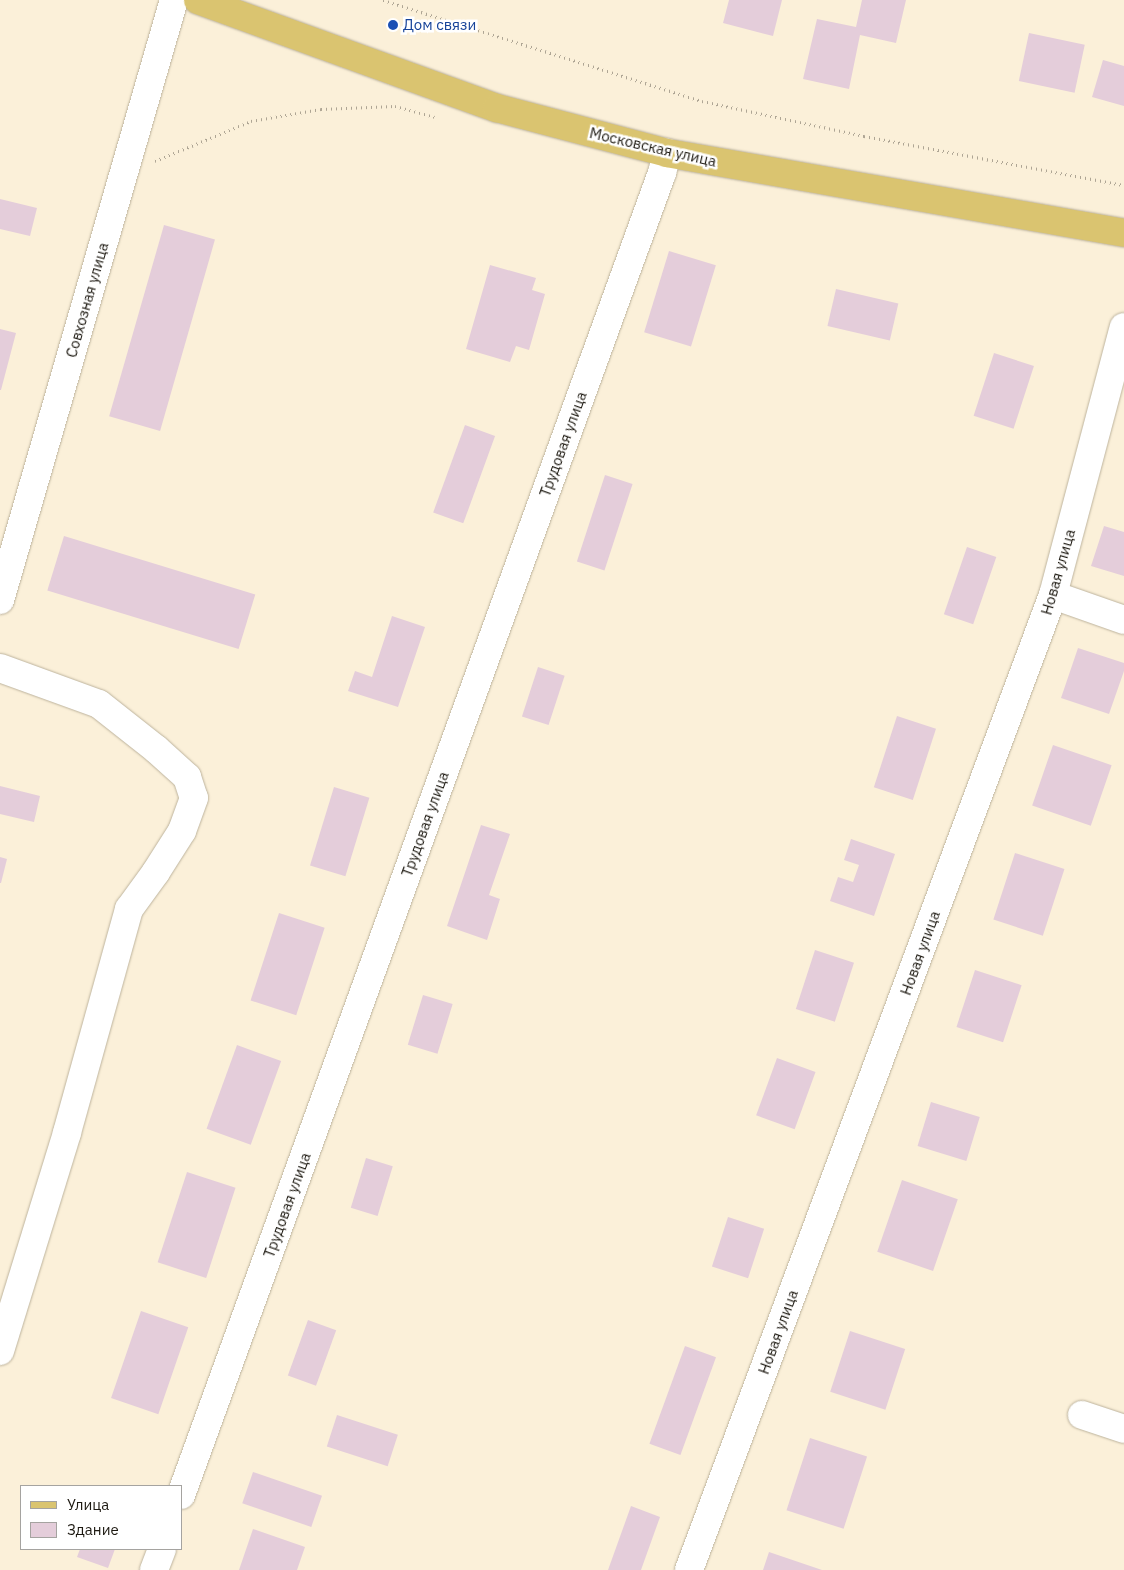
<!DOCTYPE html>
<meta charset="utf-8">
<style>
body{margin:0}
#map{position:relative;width:1124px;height:1570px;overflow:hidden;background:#fbf0d9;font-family:"IBM Plex Sans",sans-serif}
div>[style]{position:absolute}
.building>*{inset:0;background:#e4cdda;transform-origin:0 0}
.path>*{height:3px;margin-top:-1.5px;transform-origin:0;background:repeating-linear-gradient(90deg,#aea594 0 1px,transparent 0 5px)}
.roads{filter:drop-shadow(0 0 1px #bdb39d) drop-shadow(0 0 1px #bdb39d)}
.minor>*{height:28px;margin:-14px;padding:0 14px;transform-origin:14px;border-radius:14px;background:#fff}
.major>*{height:28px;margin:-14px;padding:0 14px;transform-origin:14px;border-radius:14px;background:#dac470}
.dots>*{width:14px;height:14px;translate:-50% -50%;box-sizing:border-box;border:2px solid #fff;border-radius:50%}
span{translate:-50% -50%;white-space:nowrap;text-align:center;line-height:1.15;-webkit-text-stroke:5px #fff;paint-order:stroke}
.transit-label{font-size:15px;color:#164399}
.left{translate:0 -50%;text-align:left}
.street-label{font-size:15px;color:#1d1911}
.legend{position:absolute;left:20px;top:1485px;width:162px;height:65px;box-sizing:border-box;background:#fff;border:1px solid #a5a3a0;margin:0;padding:6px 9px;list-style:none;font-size:15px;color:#1d1911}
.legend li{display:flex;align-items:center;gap:10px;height:25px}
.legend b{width:25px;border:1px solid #a5a3a0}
</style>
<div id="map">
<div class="building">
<div style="clip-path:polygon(729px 0,782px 0,773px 36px,723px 23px)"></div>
<div style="clip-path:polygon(862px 0,906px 0,896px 43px,860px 35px,849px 89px,803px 79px,817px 19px,856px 27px)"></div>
<div style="left:1029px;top:33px;width:57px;height:49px;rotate:12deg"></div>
<div style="clip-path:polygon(1103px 60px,1124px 66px,1124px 106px,1092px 97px)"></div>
<div style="clip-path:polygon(0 199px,37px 208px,30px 236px,0 229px)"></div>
<div style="left:164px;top:225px;width:53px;height:199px;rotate:16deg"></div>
<div style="left:669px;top:251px;width:49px;height:85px;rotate:17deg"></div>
<div style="clip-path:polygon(490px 265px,536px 278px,532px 290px,545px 294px,529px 350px,516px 346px,510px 362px,466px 349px)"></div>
<div style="left:836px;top:289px;width:64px;height:38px;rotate:13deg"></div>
<div style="clip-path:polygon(0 329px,16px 333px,1px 390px,0 390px)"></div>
<div style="left:994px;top:353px;width:42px;height:66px;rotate:18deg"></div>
<div style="left:465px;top:425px;width:32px;height:93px;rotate:20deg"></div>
<div style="left:605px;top:475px;width:29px;height:91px;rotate:18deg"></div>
<div style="clip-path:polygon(1104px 526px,1124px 532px,1124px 576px,1091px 566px)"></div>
<div style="left:64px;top:536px;width:200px;height:57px;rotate:17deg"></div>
<div style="left:967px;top:547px;width:31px;height:71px;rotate:19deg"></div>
<div style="clip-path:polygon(392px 616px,425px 627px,398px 707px,348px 691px,355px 671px,372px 677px)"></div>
<div style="clip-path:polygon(1078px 648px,1124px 663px,1124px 671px,1109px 714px,1061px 698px)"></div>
<div style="left:538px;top:667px;width:28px;height:52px;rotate:18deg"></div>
<div style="left:897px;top:716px;width:41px;height:75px;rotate:18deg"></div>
<div style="left:1053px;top:745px;width:62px;height:64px;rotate:19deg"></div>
<div style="clip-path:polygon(0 786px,40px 796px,34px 822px,0 814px)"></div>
<div style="left:334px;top:787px;width:37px;height:82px;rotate:17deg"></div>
<div style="clip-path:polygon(481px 825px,510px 834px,489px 895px,500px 899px,487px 940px,447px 926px)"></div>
<div style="clip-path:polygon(851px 839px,895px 854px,874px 916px,830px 901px,838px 877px,853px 882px,859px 865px,844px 860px)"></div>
<div style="left:1015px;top:853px;width:52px;height:70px;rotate:18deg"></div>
<div style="clip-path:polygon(0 857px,7px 859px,1px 883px,0 883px)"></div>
<div style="left:279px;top:913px;width:48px;height:92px;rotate:18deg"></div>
<div style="left:815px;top:950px;width:41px;height:62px;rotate:18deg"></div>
<div style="left:975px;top:970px;width:49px;height:60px;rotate:18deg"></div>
<div style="left:423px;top:995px;width:31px;height:52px;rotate:17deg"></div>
<div style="left:237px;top:1045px;width:47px;height:89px;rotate:20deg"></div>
<div style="left:777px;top:1058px;width:41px;height:61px;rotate:20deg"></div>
<div style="left:931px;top:1102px;width:51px;height:46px;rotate:17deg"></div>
<div style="left:366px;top:1158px;width:28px;height:52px;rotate:17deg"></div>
<div style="left:187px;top:1172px;width:51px;height:95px;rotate:18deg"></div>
<div style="left:902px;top:1180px;width:59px;height:76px;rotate:19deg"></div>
<div style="left:728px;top:1217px;width:38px;height:52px;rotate:18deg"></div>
<div style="left:141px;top:1311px;width:50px;height:92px;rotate:19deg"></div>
<div style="left:308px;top:1320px;width:30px;height:59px;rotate:20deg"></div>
<div style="left:850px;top:1331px;width:58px;height:64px;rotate:18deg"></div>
<div style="left:685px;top:1346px;width:33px;height:104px;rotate:20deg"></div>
<div style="left:337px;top:1415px;width:64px;height:33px;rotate:18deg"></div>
<div style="left:810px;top:1438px;width:60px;height:76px;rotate:18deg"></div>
<div style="left:253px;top:1472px;width:73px;height:33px;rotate:19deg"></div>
<div style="clip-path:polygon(631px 1506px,660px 1517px,641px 1570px,608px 1570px)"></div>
<div style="clip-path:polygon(253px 1529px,305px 1547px,297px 1570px,239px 1570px)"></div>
<div style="clip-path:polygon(80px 1549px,115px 1549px,108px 1568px,77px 1557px)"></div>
<div style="clip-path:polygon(769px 1552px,822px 1570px,763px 1570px)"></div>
</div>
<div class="path">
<div style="left:383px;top:0;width:335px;rotate:17.6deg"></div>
<div style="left:702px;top:101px;width:166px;rotate:12.2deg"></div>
<div style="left:864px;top:136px;width:265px;rotate:10.7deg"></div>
<div style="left:155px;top:161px;width:104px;rotate:-22.6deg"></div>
<div style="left:251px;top:121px;width:71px;rotate:-9.7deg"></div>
<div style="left:321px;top:109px;width:74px;rotate:-2.3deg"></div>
<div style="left:395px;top:106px;width:41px;rotate:15.4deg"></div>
</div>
<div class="roads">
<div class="minor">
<div style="left:1053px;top:595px;width:75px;rotate:19.4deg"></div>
<div style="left:0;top:600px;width:625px;rotate:-73.83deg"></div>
<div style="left:0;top:668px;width:105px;rotate:20deg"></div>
<div style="left:99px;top:704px;width:73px;rotate:38.3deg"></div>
<div style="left:156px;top:749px;width:42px;rotate:42.1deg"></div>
<div style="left:187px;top:777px;width:22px;rotate:72deg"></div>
<div style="left:194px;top:798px;width:35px;rotate:110deg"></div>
<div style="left:182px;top:831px;width:49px;rotate:122.4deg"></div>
<div style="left:156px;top:872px;width:46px;rotate:126.1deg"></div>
<div style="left:129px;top:909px;width:232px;rotate:105.5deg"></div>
<div style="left:67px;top:1133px;width:228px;rotate:107.1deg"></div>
<div style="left:1082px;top:1415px;width:44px;rotate:18.4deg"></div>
<div style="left:181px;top:1495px;width:1407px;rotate:-70.01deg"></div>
<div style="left:662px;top:173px;width:21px;rotate:-76deg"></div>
<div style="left:154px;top:1570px;width:22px;rotate:-69deg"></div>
<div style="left:689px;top:1570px;width:1041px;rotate:-69.53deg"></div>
<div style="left:1053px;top:595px;width:277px;rotate:-75.2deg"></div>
</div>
<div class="major">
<div style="left:198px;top:0;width:318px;rotate:19.9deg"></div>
<div style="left:497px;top:108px;width:176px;rotate:14.8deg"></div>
<div style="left:667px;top:153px;width:464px;rotate:9.9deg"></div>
</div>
</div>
<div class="dots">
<div style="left:393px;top:25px;background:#1a4fb4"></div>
</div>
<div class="transit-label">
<span class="left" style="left:403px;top:25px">Дом связи</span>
</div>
<div class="street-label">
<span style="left:653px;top:147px;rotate:13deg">Московская улица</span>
<span style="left:87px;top:300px;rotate:-74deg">Совхозная улица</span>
<span style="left:563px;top:444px;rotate:-70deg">Трудовая улица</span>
<span style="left:1058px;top:572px;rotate:-74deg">Новая улица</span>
<span style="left:425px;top:824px;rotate:-70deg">Трудовая улица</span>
<span style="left:920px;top:953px;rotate:-70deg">Новая улица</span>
<span style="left:287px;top:1205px;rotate:-70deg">Трудовая улица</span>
<span style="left:778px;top:1332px;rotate:-70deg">Новая улица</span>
</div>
<ul class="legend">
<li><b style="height:6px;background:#dac470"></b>Улица</li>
<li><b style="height:14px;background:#e4cdda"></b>Здание</li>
</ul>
</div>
